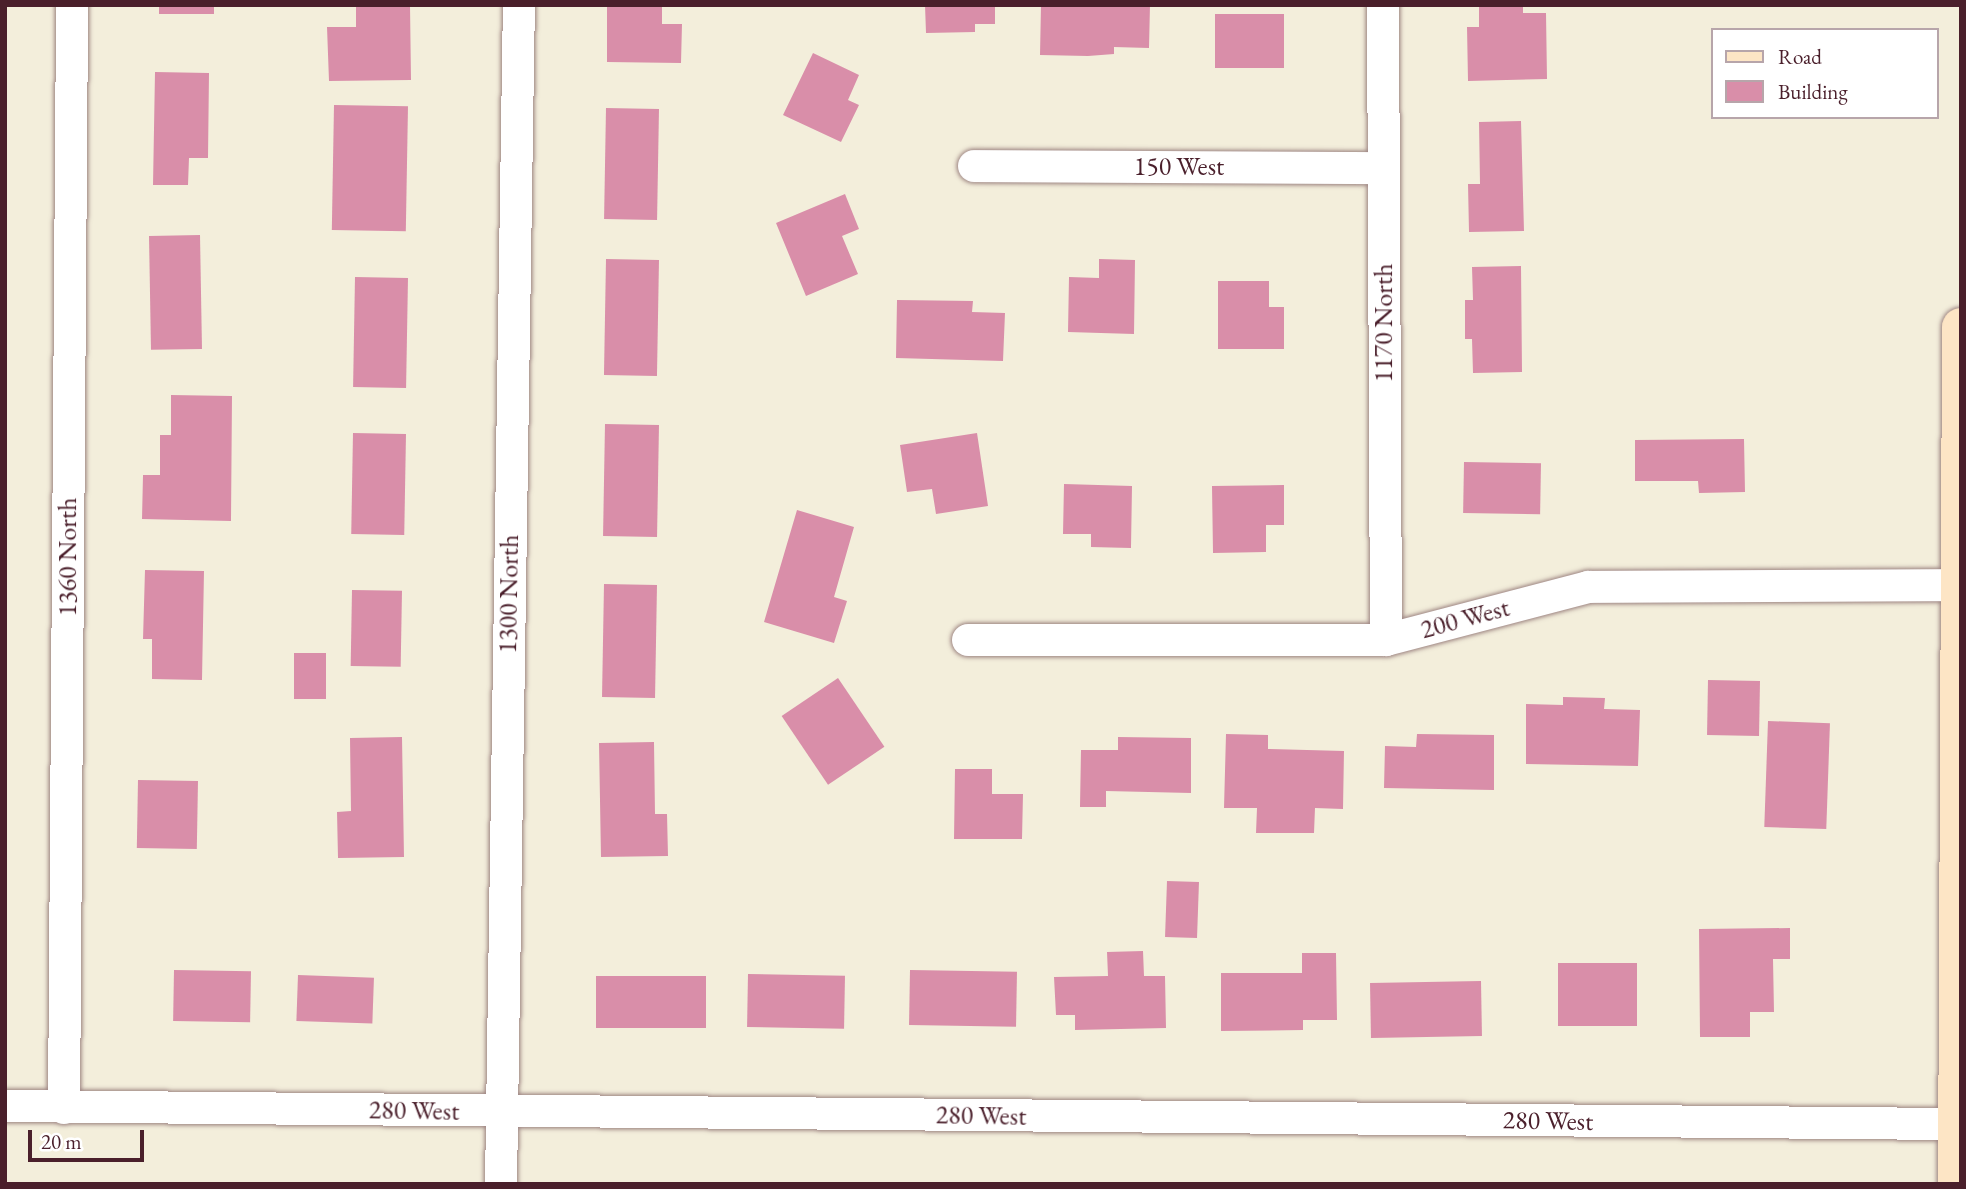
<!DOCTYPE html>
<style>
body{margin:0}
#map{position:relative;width:1966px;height:1189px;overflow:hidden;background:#f3eedb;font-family:"EB Garamond",serif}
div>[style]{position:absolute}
.building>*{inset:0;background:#d98ea9;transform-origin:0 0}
.roads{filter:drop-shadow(0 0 2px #9e8683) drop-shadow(0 0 2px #9e8683)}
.street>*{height:32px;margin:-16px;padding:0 16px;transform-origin:16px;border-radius:16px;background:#fff}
.secondary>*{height:38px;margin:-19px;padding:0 19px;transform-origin:19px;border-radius:19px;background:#fde5c5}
span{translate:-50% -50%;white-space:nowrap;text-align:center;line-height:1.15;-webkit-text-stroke:5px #fff;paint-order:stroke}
.street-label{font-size:26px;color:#4a1f2b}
.frame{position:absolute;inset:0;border:7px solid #4a1f2b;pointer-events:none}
.legend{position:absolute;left:1711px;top:28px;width:228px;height:91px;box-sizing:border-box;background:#fff;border:2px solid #b7a5aa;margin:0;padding:9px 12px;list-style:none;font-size:21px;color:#4a1f2b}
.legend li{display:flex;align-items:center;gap:14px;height:35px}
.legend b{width:35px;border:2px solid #b7a5aa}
.scale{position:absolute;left:28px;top:1130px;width:116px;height:32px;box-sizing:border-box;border:4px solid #4a1f2b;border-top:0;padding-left:9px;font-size:21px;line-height:24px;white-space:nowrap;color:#4a1f2b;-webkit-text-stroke:5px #fff;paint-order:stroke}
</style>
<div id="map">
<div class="building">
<div style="left:159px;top:5px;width:55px;height:9px"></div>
<div style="clip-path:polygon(356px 5px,410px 5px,411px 80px,329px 81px,327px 27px,356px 27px)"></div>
<div style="clip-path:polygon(607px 5px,662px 5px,662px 24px,682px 24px,681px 63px,607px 62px)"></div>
<div style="clip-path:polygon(925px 5px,995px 5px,995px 24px,975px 24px,975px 32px,926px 33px)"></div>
<div style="clip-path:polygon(1041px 5px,1150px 5px,1149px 48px,1114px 47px,1114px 54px,1088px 56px,1040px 55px)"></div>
<div style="clip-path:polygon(1479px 5px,1523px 5px,1523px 13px,1546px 13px,1547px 79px,1468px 81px,1467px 27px,1479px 27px)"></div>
<div style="left:1215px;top:14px;width:69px;height:54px"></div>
<div style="clip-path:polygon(813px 53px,859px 75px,848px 100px,859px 105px,841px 142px,783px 115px)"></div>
<div style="clip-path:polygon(155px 72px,209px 73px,208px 158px,189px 158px,188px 185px,153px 185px)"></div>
<div style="left:334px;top:105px;width:74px;height:125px;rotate:1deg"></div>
<div style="left:606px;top:108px;width:53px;height:111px;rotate:1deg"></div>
<div style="clip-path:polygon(1521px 121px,1524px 231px,1469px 232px,1468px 184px,1480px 184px,1479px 122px)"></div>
<div style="clip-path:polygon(845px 194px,859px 229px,842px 236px,858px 274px,806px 296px,776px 223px)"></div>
<div style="left:200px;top:235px;width:114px;height:51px;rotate:89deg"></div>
<div style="left:606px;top:259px;width:53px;height:116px;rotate:1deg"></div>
<div style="clip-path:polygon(1099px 259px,1135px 260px,1134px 334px,1068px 332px,1069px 277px,1099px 278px)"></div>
<div style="clip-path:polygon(1521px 266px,1522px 372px,1473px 373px,1472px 339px,1465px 339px,1465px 300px,1473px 300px,1472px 267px)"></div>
<div style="left:355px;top:277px;width:53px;height:110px;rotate:1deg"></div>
<div style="clip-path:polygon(1218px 281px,1269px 281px,1269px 307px,1284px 307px,1284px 349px,1218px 349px)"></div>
<div style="clip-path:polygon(897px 300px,973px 301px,972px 312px,1005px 313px,1003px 361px,896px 358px)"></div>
<div style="clip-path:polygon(171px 395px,232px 396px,231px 521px,142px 519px,143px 475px,160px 475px,160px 435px,171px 435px)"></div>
<div style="left:605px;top:424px;width:54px;height:112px;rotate:1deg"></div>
<div style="left:353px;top:433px;width:53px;height:101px;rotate:1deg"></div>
<div style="clip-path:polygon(977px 433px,988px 506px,936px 514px,932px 489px,907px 492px,900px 445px)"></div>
<div style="clip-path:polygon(1744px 439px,1745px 492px,1699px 493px,1698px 481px,1635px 481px,1635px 440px)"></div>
<div style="left:1464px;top:462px;width:77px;height:51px;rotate:1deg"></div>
<div style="clip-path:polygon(1064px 484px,1132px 486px,1131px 548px,1091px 547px,1091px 534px,1063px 534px)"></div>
<div style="clip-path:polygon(1284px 485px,1284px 525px,1266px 525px,1266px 552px,1213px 553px,1212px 486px)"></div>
<div style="clip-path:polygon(797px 510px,854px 527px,834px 597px,847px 601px,834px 643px,764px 622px)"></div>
<div style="clip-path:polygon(145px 570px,204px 571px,202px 680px,152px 679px,152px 639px,143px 639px)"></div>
<div style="left:604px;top:584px;width:53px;height:113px;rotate:1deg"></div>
<div style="left:352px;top:590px;width:50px;height:76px;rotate:1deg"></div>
<div style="left:294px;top:653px;width:32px;height:46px"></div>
<div style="left:838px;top:678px;width:83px;height:68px;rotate:56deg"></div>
<div style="left:1708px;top:680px;width:52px;height:55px;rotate:1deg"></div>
<div style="clip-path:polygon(1563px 697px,1605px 698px,1604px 709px,1640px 710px,1638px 766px,1526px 764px,1526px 704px,1563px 705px)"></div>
<div style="left:1768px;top:721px;width:62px;height:106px;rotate:2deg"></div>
<div style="clip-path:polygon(1226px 734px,1268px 735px,1268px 749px,1344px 751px,1343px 809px,1315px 808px,1314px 833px,1256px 833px,1257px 808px,1224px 808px)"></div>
<div style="clip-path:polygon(1417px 734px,1494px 735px,1494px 790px,1384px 788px,1385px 746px,1416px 747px)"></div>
<div style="clip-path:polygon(402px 737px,404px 857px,338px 858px,337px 812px,351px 811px,350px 738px)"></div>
<div style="clip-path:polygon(1118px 737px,1191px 738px,1191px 793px,1106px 791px,1106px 807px,1080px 807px,1081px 750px,1118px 750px)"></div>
<div style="clip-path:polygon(654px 742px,655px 814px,667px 814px,668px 856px,601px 857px,599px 743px)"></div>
<div style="clip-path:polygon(955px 769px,992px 769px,992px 794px,1023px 794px,1022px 839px,954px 839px)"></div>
<div style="left:138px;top:780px;width:60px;height:68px;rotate:1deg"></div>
<div style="left:1167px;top:881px;width:32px;height:56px;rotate:2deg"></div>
<div style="clip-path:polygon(1790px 928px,1790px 959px,1773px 959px,1774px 1012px,1750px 1012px,1750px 1037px,1700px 1037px,1699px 929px)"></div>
<div style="clip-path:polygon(1143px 951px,1144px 976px,1165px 976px,1166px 1028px,1075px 1030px,1075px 1015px,1056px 1015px,1054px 977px,1108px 976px,1107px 952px)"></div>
<div style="clip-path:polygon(1302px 953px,1336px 953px,1337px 1020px,1303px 1020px,1303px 1030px,1221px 1031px,1221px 973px,1302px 973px)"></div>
<div style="left:1558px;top:963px;width:79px;height:63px"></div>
<div style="left:174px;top:970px;width:77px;height:51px;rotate:1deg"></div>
<div style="left:910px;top:970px;width:107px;height:55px;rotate:1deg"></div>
<div style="left:748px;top:974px;width:97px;height:53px;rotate:1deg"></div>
<div style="left:298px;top:975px;width:76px;height:46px;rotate:2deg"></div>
<div style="left:596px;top:976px;width:110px;height:52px"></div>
<div style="left:1481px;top:981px;width:55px;height:111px;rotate:89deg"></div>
</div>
<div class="roads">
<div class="street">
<div style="left:1383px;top:5px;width:635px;rotate:89.73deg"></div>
<div style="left:974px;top:166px;width:410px;rotate:0.3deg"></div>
<div style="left:968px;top:640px;width:418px"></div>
<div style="left:1386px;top:640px;width:209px;rotate:-14.7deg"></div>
<div style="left:1588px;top:587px;width:373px;rotate:-0.3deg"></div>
<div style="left:5px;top:1106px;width:1952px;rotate:0.53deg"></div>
<div style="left:64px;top:1108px;width:1103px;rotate:-89.58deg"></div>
<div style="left:501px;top:1184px;width:1179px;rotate:-89.13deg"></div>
</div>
<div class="secondary">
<div style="left:1957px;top:1184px;width:857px;rotate:-89.73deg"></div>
</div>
</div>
<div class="street-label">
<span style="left:1179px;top:167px">150 West</span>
<span style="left:1384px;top:323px;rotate:-90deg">1170 North</span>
<span style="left:68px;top:557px;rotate:-90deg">1360 North</span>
<span style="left:509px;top:594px;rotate:-89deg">1300 North</span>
<span style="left:1465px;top:619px;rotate:-15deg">200 West</span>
<span style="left:414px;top:1111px;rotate:1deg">280 West</span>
<span style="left:981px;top:1116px;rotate:1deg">280 West</span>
<span style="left:1548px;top:1121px;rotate:1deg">280 West</span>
</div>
<div class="frame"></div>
<ul class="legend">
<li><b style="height:9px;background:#fde5c5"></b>Road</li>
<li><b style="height:19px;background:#d98ea9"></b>Building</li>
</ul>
<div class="scale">20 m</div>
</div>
